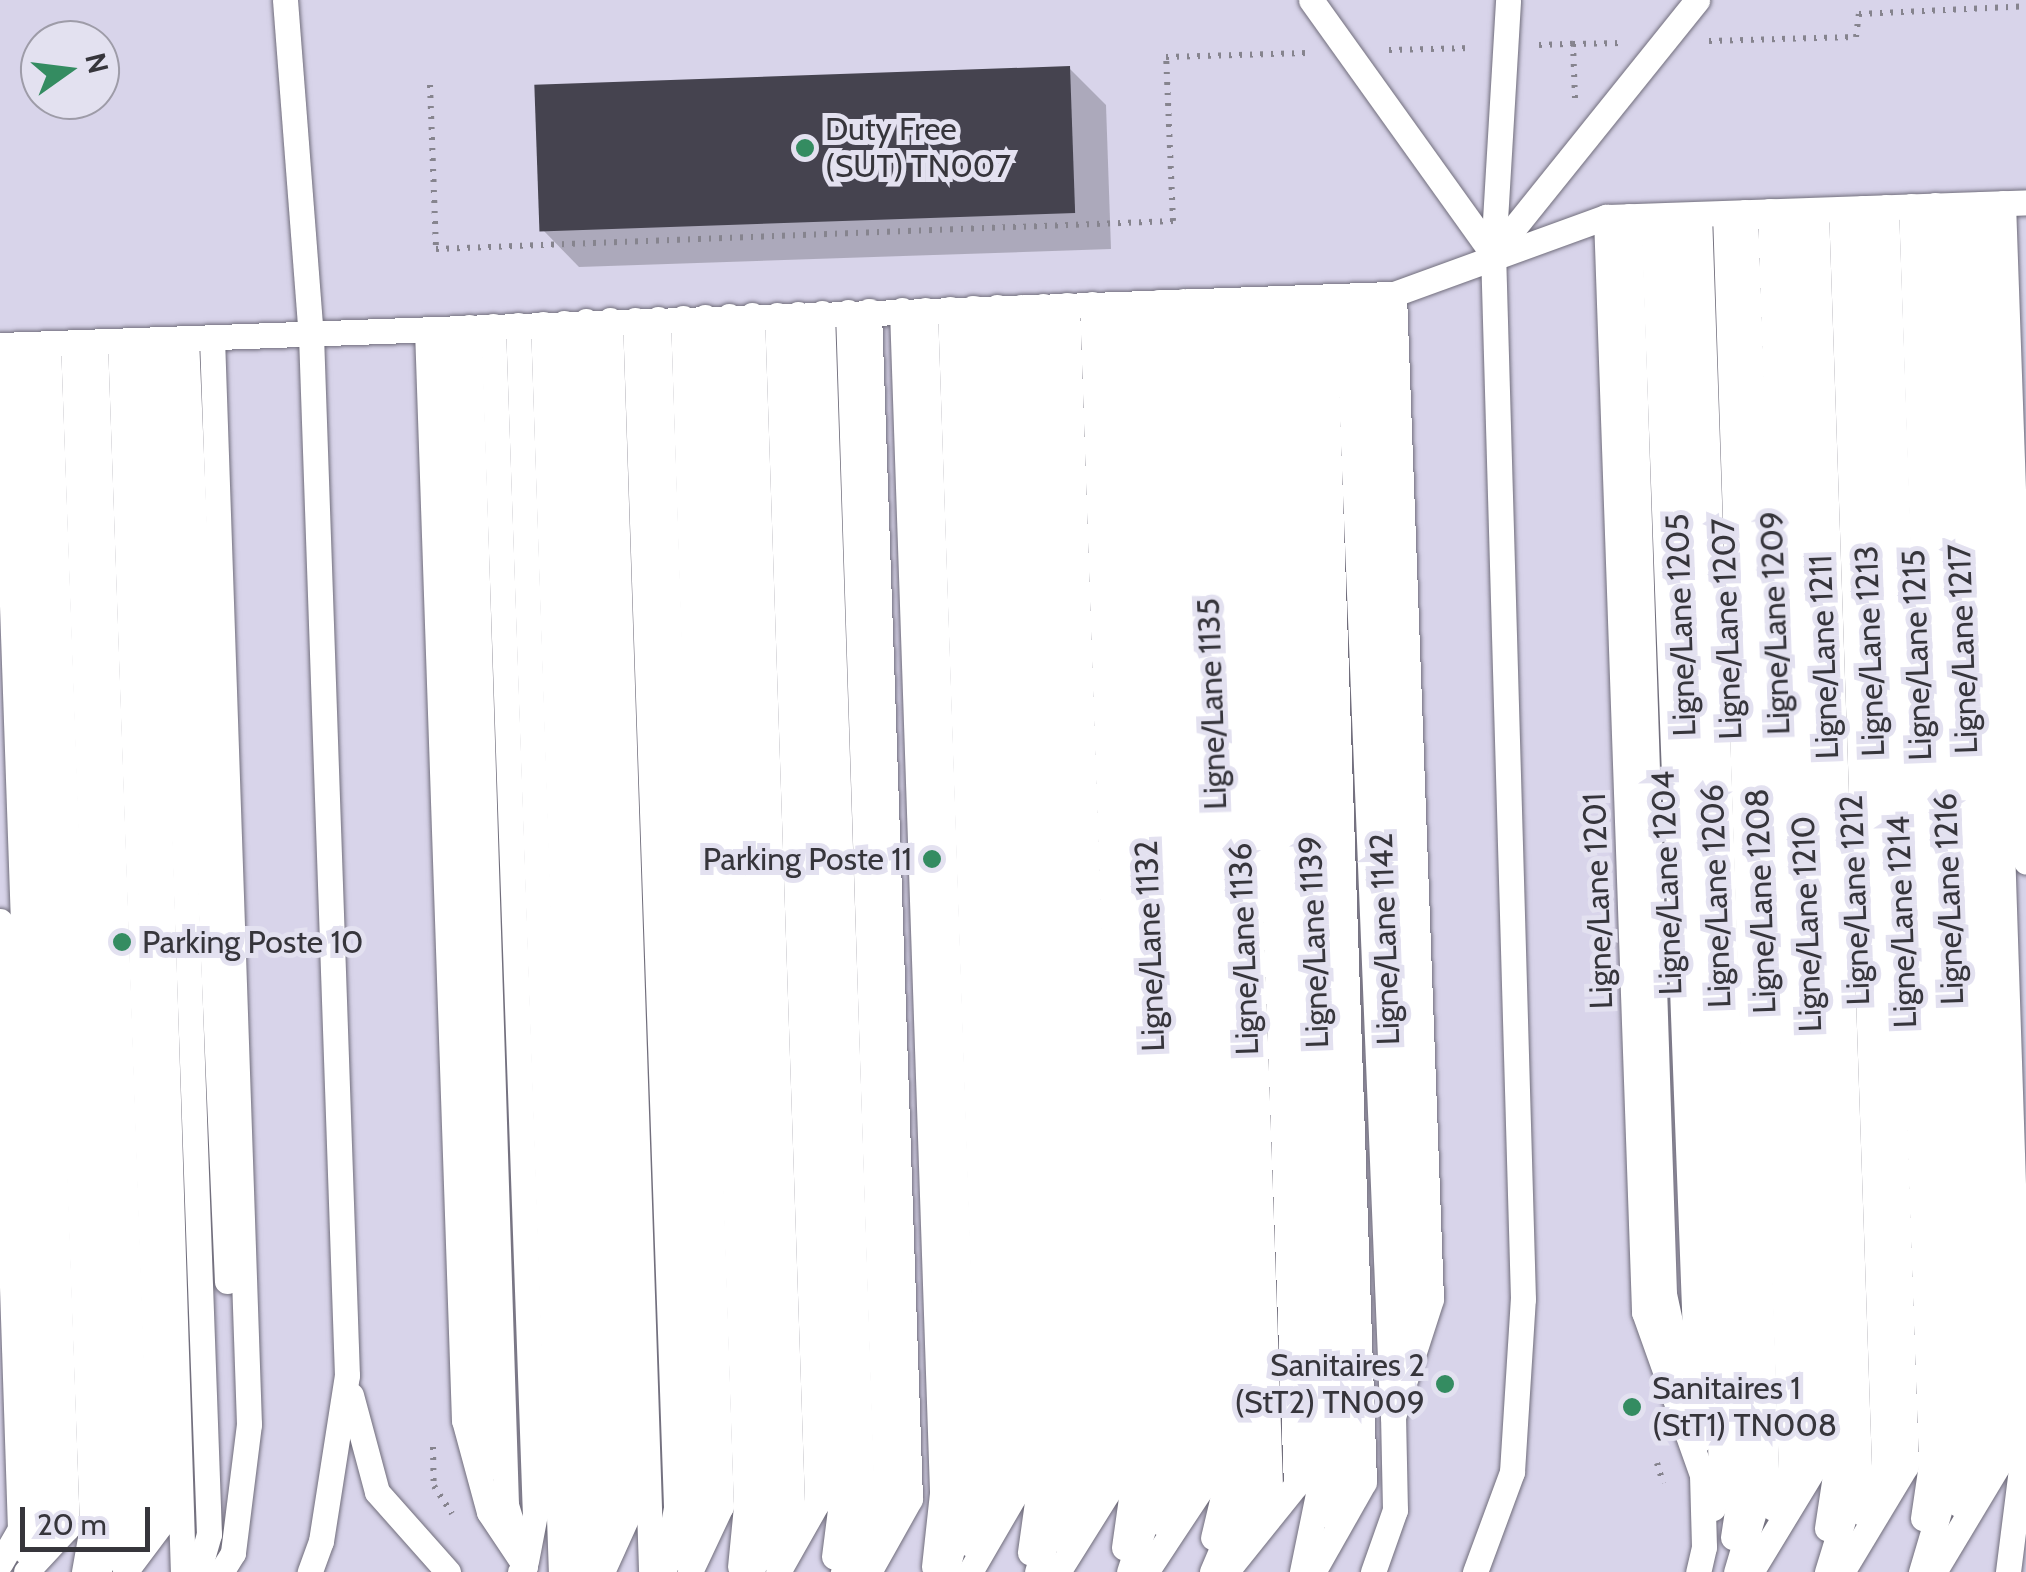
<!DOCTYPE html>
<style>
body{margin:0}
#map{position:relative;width:2026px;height:1572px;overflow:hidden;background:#e3e1f0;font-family:Cabin,sans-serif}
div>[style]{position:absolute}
.built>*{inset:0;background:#d8d4ea}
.shadow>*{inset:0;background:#0003}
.building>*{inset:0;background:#45434f;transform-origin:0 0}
.path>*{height:6px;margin-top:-3px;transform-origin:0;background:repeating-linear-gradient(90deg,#86848e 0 2.5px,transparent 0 10.5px)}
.roads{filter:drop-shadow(0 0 2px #706d7b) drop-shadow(0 0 2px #706d7b)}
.service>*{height:25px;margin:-12.5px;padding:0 12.5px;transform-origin:12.5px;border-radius:12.5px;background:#fff}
.dots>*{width:28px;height:28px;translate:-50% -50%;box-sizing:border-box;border:5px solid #e3e1f0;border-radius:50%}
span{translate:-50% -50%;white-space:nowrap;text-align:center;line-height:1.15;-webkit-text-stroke:10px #e3e1f0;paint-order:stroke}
.poi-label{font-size:32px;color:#36353b}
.left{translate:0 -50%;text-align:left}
.right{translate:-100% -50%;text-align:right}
.street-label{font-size:32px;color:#36353b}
.north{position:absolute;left:20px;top:20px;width:100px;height:100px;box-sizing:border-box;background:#e3e1f0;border:2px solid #9e9ca8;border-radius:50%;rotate:76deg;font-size:28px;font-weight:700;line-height:40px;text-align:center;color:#36353b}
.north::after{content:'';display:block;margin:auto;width:35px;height:45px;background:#348c61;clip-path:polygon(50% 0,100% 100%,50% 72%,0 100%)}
.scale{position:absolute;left:20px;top:1507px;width:130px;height:45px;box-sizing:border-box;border:5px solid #36353b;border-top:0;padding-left:12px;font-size:30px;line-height:35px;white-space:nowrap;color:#36353b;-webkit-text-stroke:8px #e3e1f0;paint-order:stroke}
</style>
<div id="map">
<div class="built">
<div style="clip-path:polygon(evenodd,0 0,2026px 0,2026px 1572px,0 1572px,0 0,40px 40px,100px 40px,100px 100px,40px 100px,40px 40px)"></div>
</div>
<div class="shadow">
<div style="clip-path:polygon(1069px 68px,1106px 105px,1111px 249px,579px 267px,542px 229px)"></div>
</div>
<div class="building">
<div style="left:1070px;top:66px;width:147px;height:536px;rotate:88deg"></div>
</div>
<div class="path">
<div style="left:1709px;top:41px;width:147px;rotate:-1.6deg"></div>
<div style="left:1856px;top:37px;width:23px;rotate:-83deg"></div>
<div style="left:1859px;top:14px;width:167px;rotate:-2.7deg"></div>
<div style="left:1539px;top:45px;width:34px;rotate:-2deg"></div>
<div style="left:1389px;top:50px;width:83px;rotate:-1.4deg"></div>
<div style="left:430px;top:85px;width:164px;rotate:87.9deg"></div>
<div style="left:436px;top:249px;width:738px;rotate:-2.18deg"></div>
<div style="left:1173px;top:221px;width:164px;rotate:-92.4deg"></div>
<div style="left:1166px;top:57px;width:141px;rotate:-1.6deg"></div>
<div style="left:1575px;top:98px;width:54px;rotate:-92.1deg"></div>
<div style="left:1573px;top:44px;width:49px;rotate:-1.2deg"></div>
<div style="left:433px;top:1447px;width:39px;rotate:89deg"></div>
<div style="left:434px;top:1486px;width:33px;rotate:57deg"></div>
<div style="left:1657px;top:1463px;width:21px;rotate:73deg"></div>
</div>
<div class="roads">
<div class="service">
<div style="left:285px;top:0;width:336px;rotate:85.6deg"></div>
<div style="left:311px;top:335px;width:1041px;rotate:88.02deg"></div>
<div style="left:347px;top:1375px;width:168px;rotate:98.9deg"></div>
<div style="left:321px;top:1541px;width:33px;rotate:110deg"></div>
<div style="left:1311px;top:0;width:312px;rotate:54.4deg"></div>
<div style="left:2003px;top:203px;width:659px;rotate:88deg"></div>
<div style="left:1981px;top:204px;width:1258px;rotate:88.13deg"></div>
<div style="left:2022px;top:1461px;width:112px;rotate:97.2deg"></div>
<div style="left:1935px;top:205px;width:1259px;rotate:88.09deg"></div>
<div style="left:1977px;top:1463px;width:45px;rotate:113.7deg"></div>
<div style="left:1911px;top:206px;width:1259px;rotate:88.09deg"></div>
<div style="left:1953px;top:1464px;width:113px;rotate:106.5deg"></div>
<div style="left:1886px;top:207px;width:1258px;rotate:87.95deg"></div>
<div style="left:1931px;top:1464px;width:55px;rotate:98.4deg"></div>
<div style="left:1841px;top:209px;width:1259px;rotate:88.04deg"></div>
<div style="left:1884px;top:1467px;width:51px;rotate:115.6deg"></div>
<div style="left:1816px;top:210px;width:1259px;rotate:88.04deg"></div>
<div style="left:1859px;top:1468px;width:109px;rotate:107.1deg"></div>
<div style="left:1794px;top:211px;width:1259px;rotate:88.09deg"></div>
<div style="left:1836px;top:1469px;width:60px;rotate:98.7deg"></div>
<div style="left:1745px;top:212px;width:1259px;rotate:87.91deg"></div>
<div style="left:1791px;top:1470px;width:42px;rotate:115.3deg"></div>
<div style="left:1725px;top:213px;width:1259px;rotate:88.13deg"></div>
<div style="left:1766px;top:1471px;width:105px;rotate:106.5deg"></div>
<div style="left:1699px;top:214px;width:1259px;rotate:88deg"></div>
<div style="left:1743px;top:1472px;width:66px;rotate:98.7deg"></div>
<div style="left:1676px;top:215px;width:1259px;rotate:87.95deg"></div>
<div style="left:1721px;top:1473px;width:36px;rotate:103deg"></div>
<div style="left:1629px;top:216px;width:1079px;rotate:88.14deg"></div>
<div style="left:1664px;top:1294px;width:90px;rotate:77.8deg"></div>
<div style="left:1653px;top:216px;width:1225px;rotate:87.85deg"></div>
<div style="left:1606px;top:217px;width:1096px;rotate:88.01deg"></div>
<div style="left:1644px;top:1312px;width:173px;rotate:70.4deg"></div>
<div style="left:1702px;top:1475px;width:72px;rotate:88.4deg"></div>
<div style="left:1704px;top:1547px;width:26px;rotate:103deg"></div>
<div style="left:1493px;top:254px;width:326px;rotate:-51.2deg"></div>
<div style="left:1370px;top:296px;width:1008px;rotate:87.9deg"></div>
<div style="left:1407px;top:1303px;width:55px;rotate:97.3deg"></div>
<div style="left:1347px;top:297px;width:1111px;rotate:87.68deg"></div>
<div style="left:1299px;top:298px;width:1186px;rotate:87.92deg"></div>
<div style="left:1342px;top:1483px;width:35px;rotate:110deg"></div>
<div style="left:1276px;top:299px;width:1186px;rotate:87.87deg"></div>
<div style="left:1320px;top:1484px;width:90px;rotate:101.6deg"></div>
<div style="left:1230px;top:300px;width:1187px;rotate:88.07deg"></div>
<div style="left:1270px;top:1486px;width:50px;rotate:121.2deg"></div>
<div style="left:1183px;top:301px;width:1188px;rotate:87.97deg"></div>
<div style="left:1225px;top:1488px;width:51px;rotate:103.5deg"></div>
<div style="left:1206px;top:301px;width:1187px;rotate:87.97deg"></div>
<div style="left:1248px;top:1487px;width:92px;rotate:113deg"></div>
<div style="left:1137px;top:303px;width:1187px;rotate:88.02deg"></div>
<div style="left:1178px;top:1489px;width:38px;rotate:115deg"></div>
<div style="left:1092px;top:304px;width:1188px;rotate:88.07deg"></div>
<div style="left:1132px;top:1491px;width:57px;rotate:98.1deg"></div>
<div style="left:1114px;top:304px;width:1187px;rotate:87.97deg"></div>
<div style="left:1156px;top:1490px;width:86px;rotate:108.2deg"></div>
<div style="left:1043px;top:306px;width:1188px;rotate:88.02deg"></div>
<div style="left:1084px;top:1493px;width:52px;rotate:115.1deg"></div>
<div style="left:997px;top:307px;width:1189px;rotate:88.02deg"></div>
<div style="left:1038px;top:1495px;width:58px;rotate:98deg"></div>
<div style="left:1021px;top:307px;width:1188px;rotate:88.12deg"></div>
<div style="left:1060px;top:1494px;width:81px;rotate:106.4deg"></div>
<div style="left:950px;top:309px;width:1188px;rotate:88.07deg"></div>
<div style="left:990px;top:1496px;width:52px;rotate:112.6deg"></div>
<div style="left:902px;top:310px;width:1184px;rotate:88.06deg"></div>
<div style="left:942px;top:1493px;width:74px;rotate:96.2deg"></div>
<div style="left:925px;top:310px;width:1188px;rotate:88.02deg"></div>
<div style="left:966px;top:1497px;width:78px;rotate:104.9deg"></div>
<div style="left:848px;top:312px;width:1184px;rotate:88.16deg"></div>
<div style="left:886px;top:1495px;width:73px;rotate:111.7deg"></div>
<div style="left:822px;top:313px;width:1190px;rotate:88.07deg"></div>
<div style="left:862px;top:1502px;width:73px;rotate:105.2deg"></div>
<div style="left:798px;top:314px;width:1189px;rotate:87.93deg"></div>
<div style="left:841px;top:1502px;width:55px;rotate:97.3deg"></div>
<div style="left:752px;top:315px;width:1190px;rotate:88.07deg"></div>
<div style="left:792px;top:1504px;width:58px;rotate:112.2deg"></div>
<div style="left:777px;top:315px;width:1189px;rotate:88.07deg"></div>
<div style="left:817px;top:1503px;width:79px;rotate:119.5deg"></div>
<div style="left:729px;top:316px;width:1190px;rotate:88.07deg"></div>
<div style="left:769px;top:1505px;width:69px;rotate:104.2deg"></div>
<div style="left:705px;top:317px;width:1190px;rotate:88.03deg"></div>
<div style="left:746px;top:1506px;width:61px;rotate:95.6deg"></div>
<div style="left:683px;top:318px;width:1189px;rotate:88.17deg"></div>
<div style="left:721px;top:1506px;width:73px;rotate:115.2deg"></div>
<div style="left:658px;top:319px;width:1189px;rotate:88.02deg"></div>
<div style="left:699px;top:1507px;width:54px;rotate:108.4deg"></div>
<div style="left:610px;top:320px;width:1253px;rotate:88.12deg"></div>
<div style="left:635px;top:320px;width:1189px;rotate:88.02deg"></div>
<div style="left:676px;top:1508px;width:65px;rotate:100.6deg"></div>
<div style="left:586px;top:321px;width:1190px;rotate:87.88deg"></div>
<div style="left:630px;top:1510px;width:68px;rotate:114.3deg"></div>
<div style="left:564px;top:323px;width:1189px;rotate:87.98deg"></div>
<div style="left:606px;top:1511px;width:64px;rotate:107.3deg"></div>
<div style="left:543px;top:324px;width:1189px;rotate:88.12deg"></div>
<div style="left:582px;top:1512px;width:61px;rotate:97.6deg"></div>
<div style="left:518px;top:325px;width:1248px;rotate:88.03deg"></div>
<div style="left:493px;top:326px;width:1189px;rotate:87.98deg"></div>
<div style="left:535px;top:1514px;width:48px;rotate:100.8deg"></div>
<div style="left:469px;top:327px;width:1179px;rotate:88.2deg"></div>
<div style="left:506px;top:1505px;width:34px;rotate:73deg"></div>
<div style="left:427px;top:329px;width:1092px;rotate:88.06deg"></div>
<div style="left:464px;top:1420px;width:95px;rotate:74.8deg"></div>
<div style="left:489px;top:1512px;width:65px;rotate:56.3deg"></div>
<div style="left:525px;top:1566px;width:8px;rotate:130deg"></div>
<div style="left:448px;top:329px;width:1139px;rotate:87.99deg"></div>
<div style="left:212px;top:338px;width:1087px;rotate:88.05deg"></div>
<div style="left:249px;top:1424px;width:130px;rotate:97.1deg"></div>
<div style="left:233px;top:1553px;width:22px;rotate:122deg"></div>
<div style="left:166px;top:339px;width:1196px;rotate:87.94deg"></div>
<div style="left:209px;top:1534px;width:40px;rotate:106deg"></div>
<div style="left:186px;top:339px;width:943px;rotate:87.51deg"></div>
<div style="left:144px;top:340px;width:1233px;rotate:88.19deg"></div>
<div style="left:120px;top:341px;width:1184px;rotate:88.02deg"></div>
<div style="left:161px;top:1524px;width:60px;rotate:126.9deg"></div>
<div style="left:95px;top:342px;width:1185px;rotate:87.97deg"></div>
<div style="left:137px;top:1526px;width:38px;rotate:119deg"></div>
<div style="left:73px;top:343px;width:1184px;rotate:87.97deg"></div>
<div style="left:115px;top:1526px;width:49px;rotate:110.3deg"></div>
<div style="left:26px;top:344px;width:1185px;rotate:88.02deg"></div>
<div style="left:67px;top:1528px;width:60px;rotate:133deg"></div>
<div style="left:48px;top:344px;width:1184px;rotate:87.87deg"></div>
<div style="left:92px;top:1527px;width:46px;rotate:100.1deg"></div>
<div style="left:0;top:345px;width:1395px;rotate:-2.1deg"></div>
<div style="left:1394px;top:294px;width:226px;rotate:-20deg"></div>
<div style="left:1606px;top:217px;width:420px;rotate:-2deg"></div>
<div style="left:3px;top:345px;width:1185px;rotate:88.02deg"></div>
<div style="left:44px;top:1529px;width:29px;rotate:128deg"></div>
<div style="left:0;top:921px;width:608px;rotate:88.12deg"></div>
<div style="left:20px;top:1529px;width:39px;rotate:120deg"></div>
<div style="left:351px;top:1395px;width:100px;rotate:75deg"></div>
<div style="left:377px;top:1492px;width:107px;rotate:48.4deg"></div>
<div style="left:869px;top:1572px;width:84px;rotate:-60.7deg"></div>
<div style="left:910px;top:1499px;width:1189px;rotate:-91.98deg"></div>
<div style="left:970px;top:1572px;width:88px;rotate:-59.9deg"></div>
<div style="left:1014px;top:1496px;width:1189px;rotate:-91.98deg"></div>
<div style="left:1058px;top:1572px;width:94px;rotate:-58deg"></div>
<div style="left:1108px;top:1492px;width:1188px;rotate:-91.98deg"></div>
<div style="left:1146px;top:1572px;width:100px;rotate:-56.5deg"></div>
<div style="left:1201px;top:1489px;width:1188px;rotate:-92.03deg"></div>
<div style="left:1226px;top:1572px;width:112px;rotate:-51.2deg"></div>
<div style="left:1296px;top:1485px;width:1186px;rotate:-92.08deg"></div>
<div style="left:1313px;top:1572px;width:103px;rotate:-60.5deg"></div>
<div style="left:1364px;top:1482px;width:1186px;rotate:-91.98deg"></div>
<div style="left:1373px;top:1572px;width:66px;rotate:-70.5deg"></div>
<div style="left:1395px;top:1510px;width:93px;rotate:-91.2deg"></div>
<div style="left:1393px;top:1417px;width:124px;rotate:-72.1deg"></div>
<div style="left:1431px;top:1299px;width:1006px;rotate:-92.11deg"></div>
<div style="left:1475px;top:1572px;width:107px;rotate:-69.7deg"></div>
<div style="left:1512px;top:1472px;width:173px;rotate:-86.4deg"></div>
<div style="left:1523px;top:1299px;width:1045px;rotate:-91.64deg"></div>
<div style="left:1493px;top:254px;width:254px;rotate:-86.6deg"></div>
<div style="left:1751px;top:1572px;width:119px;rotate:-58.7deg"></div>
<div style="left:1813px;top:1470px;width:1260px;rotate:-91.96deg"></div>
<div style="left:1842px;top:1572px;width:124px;rotate:-58.9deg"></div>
<div style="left:1906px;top:1466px;width:1259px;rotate:-91.96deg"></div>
<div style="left:1934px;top:1572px;width:128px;rotate:-59deg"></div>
<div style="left:2000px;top:1462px;width:1258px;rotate:-91.96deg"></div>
</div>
</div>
<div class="dots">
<div style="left:805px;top:148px;background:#348c61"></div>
<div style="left:932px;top:859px;background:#348c61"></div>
<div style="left:122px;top:942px;background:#348c61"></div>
<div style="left:1445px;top:1384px;background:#348c61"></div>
<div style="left:1632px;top:1407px;background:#348c61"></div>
</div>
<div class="poi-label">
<span class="left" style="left:825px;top:148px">Duty Free<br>(SUT) TN007</span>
<span class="right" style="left:912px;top:859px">Parking Poste 11</span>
<span class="left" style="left:142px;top:942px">Parking Poste 10</span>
<span class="right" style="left:1425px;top:1384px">Sanitaires 2<br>(StT2) TN009</span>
<span class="left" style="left:1652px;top:1407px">Sanitaires 1<br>(StT1) TN008</span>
</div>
<div class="street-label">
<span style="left:1775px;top:623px;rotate:-92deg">Ligne/Lane 1209</span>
<span style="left:1681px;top:625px;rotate:-92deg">Ligne/Lane 1205</span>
<span style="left:1727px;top:629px;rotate:-92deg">Ligne/Lane 1207</span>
<span style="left:1963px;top:649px;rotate:-92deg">Ligne/Lane 1217</span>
<span style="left:1870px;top:651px;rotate:-92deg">Ligne/Lane 1213</span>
<span style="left:1917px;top:655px;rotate:-92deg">Ligne/Lane 1215</span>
<span style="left:1824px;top:657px;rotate:-92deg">Ligne/Lane 1211</span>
<span style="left:1212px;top:704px;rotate:-92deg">Ligne/Lane 1135</span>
<span style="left:1667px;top:883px;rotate:-92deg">Ligne/Lane 1204</span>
<span style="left:1716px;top:896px;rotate:-92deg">Ligne/Lane 1206</span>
<span style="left:1949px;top:899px;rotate:-92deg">Ligne/Lane 1216</span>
<span style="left:1855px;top:900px;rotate:-92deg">Ligne/Lane 1212</span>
<span style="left:1598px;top:901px;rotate:-92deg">Ligne/Lane 1201</span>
<span style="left:1761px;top:901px;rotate:-92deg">Ligne/Lane 1208</span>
<span style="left:1902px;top:922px;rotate:-92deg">Ligne/Lane 1214</span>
<span style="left:1807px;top:924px;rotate:-92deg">Ligne/Lane 1210</span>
<span style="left:1385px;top:939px;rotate:-92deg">Ligne/Lane 1142</span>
<span style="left:1314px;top:942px;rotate:-92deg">Ligne/Lane 1139</span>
<span style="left:1150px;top:946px;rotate:-92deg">Ligne/Lane 1132</span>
<span style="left:1244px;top:949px;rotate:-92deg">Ligne/Lane 1136</span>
</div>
<div class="north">N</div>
<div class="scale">20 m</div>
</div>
